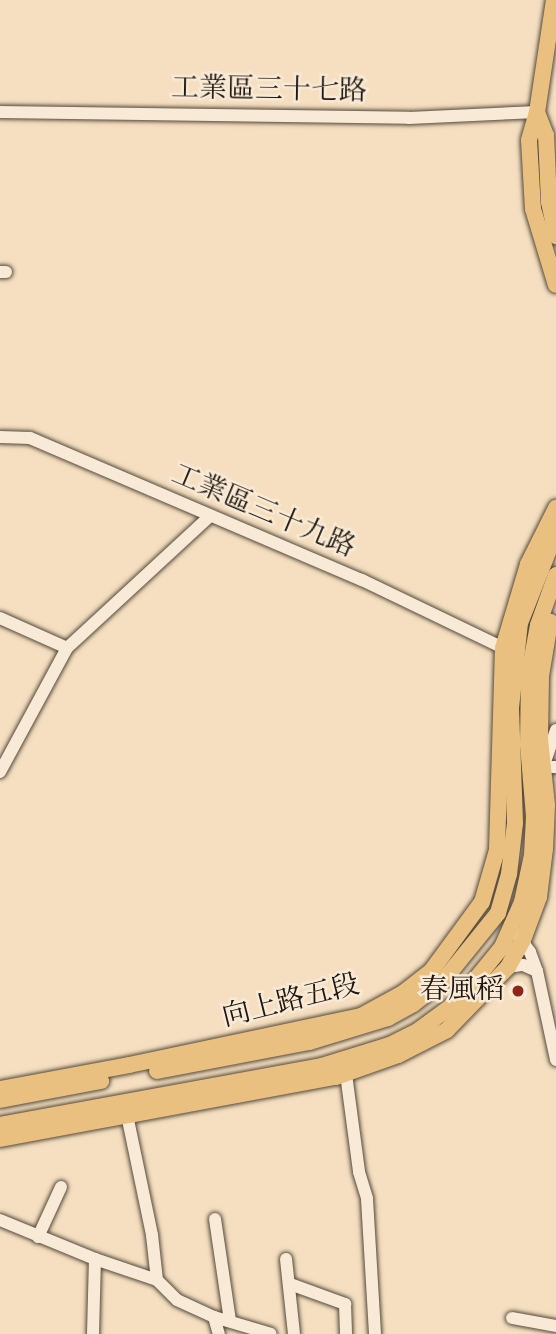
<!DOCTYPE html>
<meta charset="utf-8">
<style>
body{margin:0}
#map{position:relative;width:556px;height:1334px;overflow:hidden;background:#f5dfc0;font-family:"IM FELL English","Noto Serif TC",serif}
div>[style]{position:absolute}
.roads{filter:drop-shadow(0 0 2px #54493a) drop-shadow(0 0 2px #54493a)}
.minor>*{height:12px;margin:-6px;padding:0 6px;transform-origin:6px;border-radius:6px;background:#f8ead6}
.major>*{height:16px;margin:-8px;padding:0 8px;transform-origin:8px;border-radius:8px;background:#eac080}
.dots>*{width:19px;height:19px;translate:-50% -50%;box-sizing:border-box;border:4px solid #f8ead6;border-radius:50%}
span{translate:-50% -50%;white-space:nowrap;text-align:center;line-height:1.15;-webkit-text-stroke:5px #f8ead6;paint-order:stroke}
.street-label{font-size:28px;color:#1f170e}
.poi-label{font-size:28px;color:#1f170e}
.right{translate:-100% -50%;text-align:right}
</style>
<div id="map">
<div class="roads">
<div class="minor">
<div style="left:0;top:112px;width:409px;rotate:0.8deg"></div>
<div style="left:409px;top:118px;width:128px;rotate:-2.7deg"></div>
<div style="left:0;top:272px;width:6px"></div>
<div style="left:0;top:437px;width:30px;rotate:2deg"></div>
<div style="left:30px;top:438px;width:361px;rotate:23.2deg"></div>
<div style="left:362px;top:580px;width:157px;rotate:25.7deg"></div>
<div style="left:0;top:618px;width:73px;rotate:24.1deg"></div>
<div style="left:556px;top:730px;width:39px;rotate:109deg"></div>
<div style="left:543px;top:767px;width:13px"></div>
<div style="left:0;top:772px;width:141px;rotate:-61.6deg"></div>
<div style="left:67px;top:648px;width:195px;rotate:-42.7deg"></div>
<div style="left:518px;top:935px;width:21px;rotate:55deg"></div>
<div style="left:530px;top:952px;width:20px;rotate:70deg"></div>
<div style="left:537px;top:971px;width:91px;rotate:77.9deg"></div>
<div style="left:508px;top:967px;width:15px;rotate:-8deg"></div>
<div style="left:523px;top:965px;width:15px;rotate:23deg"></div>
<div style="left:346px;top:1074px;width:99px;rotate:82.4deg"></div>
<div style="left:359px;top:1172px;width:28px;rotate:73deg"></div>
<div style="left:367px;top:1199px;width:135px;rotate:86.6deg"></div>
<div style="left:127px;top:1115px;width:123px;rotate:78.2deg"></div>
<div style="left:152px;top:1235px;width:45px;rotate:83.7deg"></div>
<div style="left:215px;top:1219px;width:102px;rotate:81.6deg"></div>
<div style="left:0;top:1220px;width:103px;rotate:22.3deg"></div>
<div style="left:95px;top:1259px;width:65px;rotate:18.7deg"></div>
<div style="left:157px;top:1280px;width:28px;rotate:45deg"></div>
<div style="left:177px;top:1300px;width:41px;rotate:24.7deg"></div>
<div style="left:214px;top:1317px;width:59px;rotate:16.6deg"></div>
<div style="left:38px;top:1237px;width:55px;rotate:-65.3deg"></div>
<div style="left:286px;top:1259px;width:75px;rotate:83.9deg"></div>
<div style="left:290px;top:1284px;width:59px;rotate:20deg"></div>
<div style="left:345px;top:1304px;width:30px;rotate:88deg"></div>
<div style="left:214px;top:1317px;width:18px;rotate:74deg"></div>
<div style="left:512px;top:1318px;width:45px;rotate:10.3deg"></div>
<div style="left:93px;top:1334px;width:75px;rotate:-88.5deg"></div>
</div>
<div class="major">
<div style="left:554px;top:0;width:113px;rotate:98.6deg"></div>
<div style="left:537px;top:112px;width:29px;rotate:106deg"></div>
<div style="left:529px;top:140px;width:69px;rotate:86.7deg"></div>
<div style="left:533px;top:209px;width:79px;rotate:73.2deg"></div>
<div style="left:537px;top:112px;width:25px;rotate:69deg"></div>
<div style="left:546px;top:135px;width:67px;rotate:87.4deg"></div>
<div style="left:549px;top:202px;width:35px;rotate:78deg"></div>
<div style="left:157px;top:1071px;width:155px;rotate:-10.8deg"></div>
<div style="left:309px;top:1042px;width:83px;rotate:-16.9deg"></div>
<div style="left:388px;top:1018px;width:29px;rotate:-29deg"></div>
<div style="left:413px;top:1004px;width:38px;rotate:-37deg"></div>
<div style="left:443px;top:981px;width:87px;rotate:-51deg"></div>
<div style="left:498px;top:913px;width:41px;rotate:-74.2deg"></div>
<div style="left:509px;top:874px;width:51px;rotate:-83.3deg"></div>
<div style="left:515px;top:823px;width:115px;rotate:-92deg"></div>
<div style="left:511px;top:708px;width:85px;rotate:-84deg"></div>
<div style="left:520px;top:623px;width:98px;rotate:-68.4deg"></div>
<div style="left:0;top:1089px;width:131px;rotate:-10.5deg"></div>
<div style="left:129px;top:1065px;width:237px;rotate:-11.9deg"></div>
<div style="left:361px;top:1016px;width:48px;rotate:-28.7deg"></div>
<div style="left:403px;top:993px;width:37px;rotate:-38deg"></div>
<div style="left:432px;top:970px;width:84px;rotate:-53.7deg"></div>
<div style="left:482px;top:902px;width:54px;rotate:-73.9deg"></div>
<div style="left:497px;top:850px;width:202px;rotate:-88.3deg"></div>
<div style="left:503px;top:648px;width:88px;rotate:-73.4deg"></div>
<div style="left:528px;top:564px;width:63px;rotate:-63.4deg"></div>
<div style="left:0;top:1100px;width:103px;rotate:-10.7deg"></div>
<div style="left:0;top:1125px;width:327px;rotate:-10.4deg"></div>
<div style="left:322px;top:1066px;width:71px;rotate:-17.2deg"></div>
<div style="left:390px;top:1045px;width:33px;rotate:-27deg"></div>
<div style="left:419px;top:1030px;width:47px;rotate:-36.4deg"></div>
<div style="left:457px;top:1002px;width:71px;rotate:-50.7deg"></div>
<div style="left:502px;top:947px;width:49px;rotate:-66deg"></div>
<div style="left:522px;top:902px;width:48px;rotate:-78deg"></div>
<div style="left:532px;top:855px;width:39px;rotate:-87deg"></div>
<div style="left:534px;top:816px;width:71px;rotate:-94.8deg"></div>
<div style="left:528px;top:745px;width:71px;rotate:-89.2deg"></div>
<div style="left:529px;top:674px;width:50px;rotate:-79.6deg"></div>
<div style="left:538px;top:625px;width:53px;rotate:-70.2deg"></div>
<div style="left:0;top:1139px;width:342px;rotate:-10.5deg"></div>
<div style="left:336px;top:1077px;width:66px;rotate:-19.5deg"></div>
<div style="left:398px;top:1055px;width:55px;rotate:-27deg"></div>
<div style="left:447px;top:1030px;width:88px;rotate:-45.9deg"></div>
<div style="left:508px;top:967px;width:31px;rotate:-61deg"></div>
<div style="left:523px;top:940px;width:46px;rotate:-69.6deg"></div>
<div style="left:539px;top:897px;width:48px;rotate:-82.9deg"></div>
<div style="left:545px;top:849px;width:44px;rotate:-87.4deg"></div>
<div style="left:547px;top:805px;width:65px;rotate:-96.1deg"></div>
<div style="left:540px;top:740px;width:64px;rotate:-89.1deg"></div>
<div style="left:541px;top:676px;width:55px;rotate:-80.5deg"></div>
</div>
</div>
<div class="dots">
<div style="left:518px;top:991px;background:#8f2418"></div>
</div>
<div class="street-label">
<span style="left:269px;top:91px;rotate:1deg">工業區三十七路</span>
<span style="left:263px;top:512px;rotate:23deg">工業區三十九路</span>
<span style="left:291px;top:1002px;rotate:-14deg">向上路五段</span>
</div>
<div class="poi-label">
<span class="right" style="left:504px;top:991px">春風稻</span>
</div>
</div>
